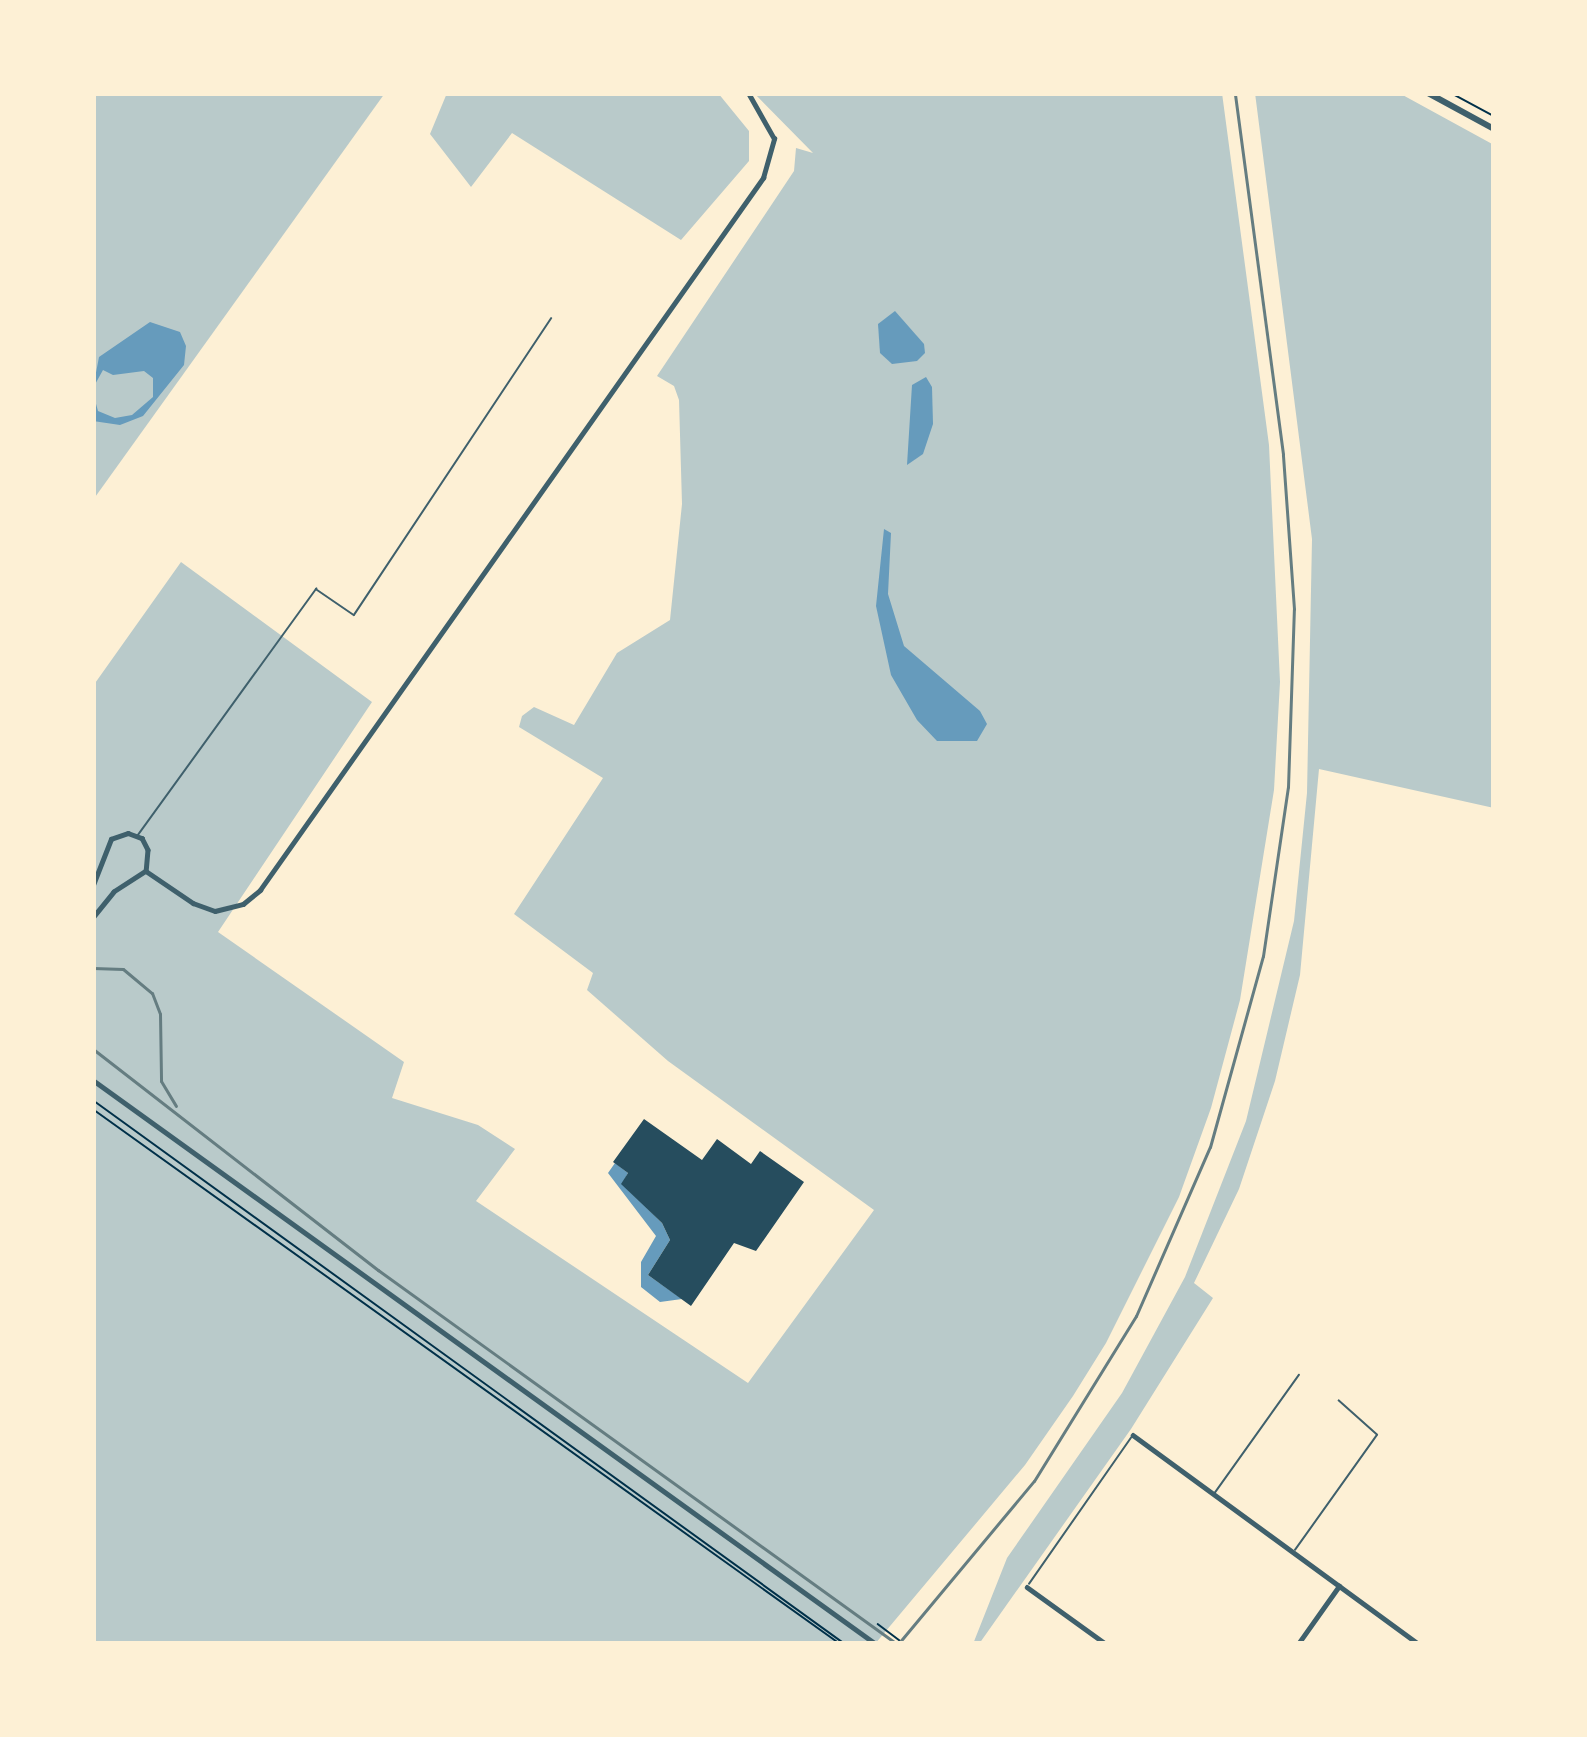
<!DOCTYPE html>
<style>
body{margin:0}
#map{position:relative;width:1587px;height:1737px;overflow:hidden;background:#fdf0d5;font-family:Commissioner,sans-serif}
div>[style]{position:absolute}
.green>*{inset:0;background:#b9caca}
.water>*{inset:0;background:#669bbc}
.building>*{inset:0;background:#264d5e}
.path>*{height:1.5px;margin:-0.75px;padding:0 0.75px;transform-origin:0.75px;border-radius:0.75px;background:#003049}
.service>*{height:1.5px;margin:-0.75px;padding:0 0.75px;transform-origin:0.75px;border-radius:0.75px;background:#3f606c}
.minor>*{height:4.5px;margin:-2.25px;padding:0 2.25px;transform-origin:2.25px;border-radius:2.25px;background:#3f606c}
.tertiary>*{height:6px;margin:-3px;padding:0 3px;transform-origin:3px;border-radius:3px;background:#3f606c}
.tram>*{height:3px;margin:-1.5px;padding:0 1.5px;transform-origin:1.5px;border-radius:1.5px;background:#657d81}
.rail>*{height:3px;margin:-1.5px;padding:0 1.5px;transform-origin:1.5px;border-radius:1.5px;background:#657d81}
span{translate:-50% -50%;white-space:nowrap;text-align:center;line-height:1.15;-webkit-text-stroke:12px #fdf0d5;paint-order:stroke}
.frame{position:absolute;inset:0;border:96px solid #fdf0d5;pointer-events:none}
</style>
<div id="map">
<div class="green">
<div style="clip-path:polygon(93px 93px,385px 93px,93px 500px)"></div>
<div style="clip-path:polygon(447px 93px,718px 93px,749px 131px,749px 161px,681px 240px,512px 133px,471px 187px,430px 134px)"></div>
<div style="clip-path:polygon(754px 93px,1222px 93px,1269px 445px,1280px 682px,1274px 790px,1240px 1000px,1211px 1108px,1179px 1197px,1106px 1343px,1073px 1396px,1025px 1465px,875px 1644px,93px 1644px,93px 686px,181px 562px,372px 702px,218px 932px,404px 1062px,392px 1098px,478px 1125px,515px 1149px,476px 1201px,748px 1383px,874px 1210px,668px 1061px,587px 990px,593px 973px,514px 914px,603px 778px,519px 727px,522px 716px,534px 707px,574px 725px,617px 653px,670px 620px,682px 504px,679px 400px,674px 386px,657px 376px,794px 171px,796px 148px,813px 153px)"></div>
<div style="clip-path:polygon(1255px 93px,1399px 93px,1494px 145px,1494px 808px,1319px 769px,1300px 975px,1275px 1081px,1239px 1189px,1194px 1283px,1213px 1298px,1131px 1429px,979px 1644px,973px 1644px,1007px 1558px,1122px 1393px,1185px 1277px,1246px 1121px,1294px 921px,1307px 793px,1312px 539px)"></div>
</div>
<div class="water">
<div style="clip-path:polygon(895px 311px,924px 344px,925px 353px,917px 361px,892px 364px,880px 353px,878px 324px)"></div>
<div style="clip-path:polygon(150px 322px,180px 332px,186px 346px,184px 365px,143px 416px,120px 425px,93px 421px,93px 393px,98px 411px,115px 418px,132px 415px,153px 397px,153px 378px,144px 371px,113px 375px,103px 370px,93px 388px,99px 357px)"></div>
<div style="clip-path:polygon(926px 377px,932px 387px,933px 424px,923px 454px,907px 465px,912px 385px)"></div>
<div style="clip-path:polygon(884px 529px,891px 533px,888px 594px,904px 646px,980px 711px,987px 724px,977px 741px,937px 741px,917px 720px,891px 675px,876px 606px)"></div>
<div style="clip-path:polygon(615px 1163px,628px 1173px,622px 1184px,662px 1223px,670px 1240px,648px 1275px,682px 1299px,660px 1302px,641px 1287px,641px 1262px,656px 1236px,608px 1173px)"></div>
</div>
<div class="building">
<div style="clip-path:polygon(644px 1119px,702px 1160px,717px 1139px,751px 1164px,760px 1151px,804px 1182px,756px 1251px,734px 1243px,691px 1306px,648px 1275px,670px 1240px,662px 1223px,621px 1184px,628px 1173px,613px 1162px)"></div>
</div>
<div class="path">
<div style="left:1451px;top:93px;width:49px;rotate:28.1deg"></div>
<div style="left:93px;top:1100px;width:928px;rotate:35.88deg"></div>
<div style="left:93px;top:1109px;width:914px;rotate:35.6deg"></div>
<div style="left:878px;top:1624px;width:34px;rotate:37deg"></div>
</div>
<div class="service">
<div style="left:138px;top:835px;width:304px;rotate:-54.1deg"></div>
<div style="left:316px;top:589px;width:46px;rotate:34.4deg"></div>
<div style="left:354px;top:615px;width:356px;rotate:-56.4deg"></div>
<div style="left:1214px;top:1494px;width:146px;rotate:-54.5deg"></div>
<div style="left:1295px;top:1550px;width:141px;rotate:-54.5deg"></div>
<div style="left:1377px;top:1435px;width:51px;rotate:-138.2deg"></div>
<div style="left:1029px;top:1584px;width:178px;rotate:-55.1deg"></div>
</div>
<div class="minor">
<div style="left:146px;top:871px;width:57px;rotate:34.2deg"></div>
<div style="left:193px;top:903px;width:23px;rotate:20deg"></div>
<div style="left:215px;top:911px;width:29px;rotate:-14deg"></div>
<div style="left:243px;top:904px;width:22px;rotate:-39deg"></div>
<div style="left:260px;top:890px;width:872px;rotate:-54.76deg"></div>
<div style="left:763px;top:178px;width:41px;rotate:-74.2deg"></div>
<div style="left:774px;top:139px;width:53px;rotate:-119.5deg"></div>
<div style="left:93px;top:885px;width:49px;rotate:-68.6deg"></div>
<div style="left:111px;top:839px;width:18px;rotate:-19deg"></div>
<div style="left:128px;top:833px;width:15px;rotate:20deg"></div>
<div style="left:142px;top:838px;width:13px;rotate:63deg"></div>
<div style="left:148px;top:850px;width:21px;rotate:95deg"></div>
<div style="left:146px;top:871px;width:38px;rotate:147deg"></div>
<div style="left:114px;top:892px;width:33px;rotate:129deg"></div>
<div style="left:93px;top:1080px;width:965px;rotate:35.77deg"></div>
<div style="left:1133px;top:1435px;width:354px;rotate:36.2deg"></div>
<div style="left:1027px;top:1587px;width:97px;rotate:35.8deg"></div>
<div style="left:1298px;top:1644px;width:71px;rotate:-54.7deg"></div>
</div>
<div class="tertiary">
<div style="left:1428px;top:93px;width:75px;rotate:28.6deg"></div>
</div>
<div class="tram">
<div style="left:93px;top:968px;width:30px;rotate:2deg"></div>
<div style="left:123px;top:969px;width:38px;rotate:40deg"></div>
<div style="left:152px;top:993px;width:22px;rotate:69deg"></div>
<div style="left:160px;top:1014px;width:67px;rotate:89.1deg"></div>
<div style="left:161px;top:1081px;width:29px;rotate:59deg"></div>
<div style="left:93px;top:1049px;width:361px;rotate:37.8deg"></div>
<div style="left:378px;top:1270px;width:640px;rotate:35.78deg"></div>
</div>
<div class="rail">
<div style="left:898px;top:1644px;width:212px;rotate:-50.2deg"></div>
<div style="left:1034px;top:1481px;width:194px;rotate:-58.3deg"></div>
<div style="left:1136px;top:1316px;width:184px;rotate:-66.4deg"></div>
<div style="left:1210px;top:1147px;width:198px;rotate:-74.5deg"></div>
<div style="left:1263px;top:956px;width:171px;rotate:-81.6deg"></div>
<div style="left:1288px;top:787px;width:178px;rotate:-88.1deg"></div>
<div style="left:1294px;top:609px;width:155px;rotate:-94.1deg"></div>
<div style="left:1283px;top:454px;width:364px;rotate:-97.6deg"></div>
</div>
<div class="frame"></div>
</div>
